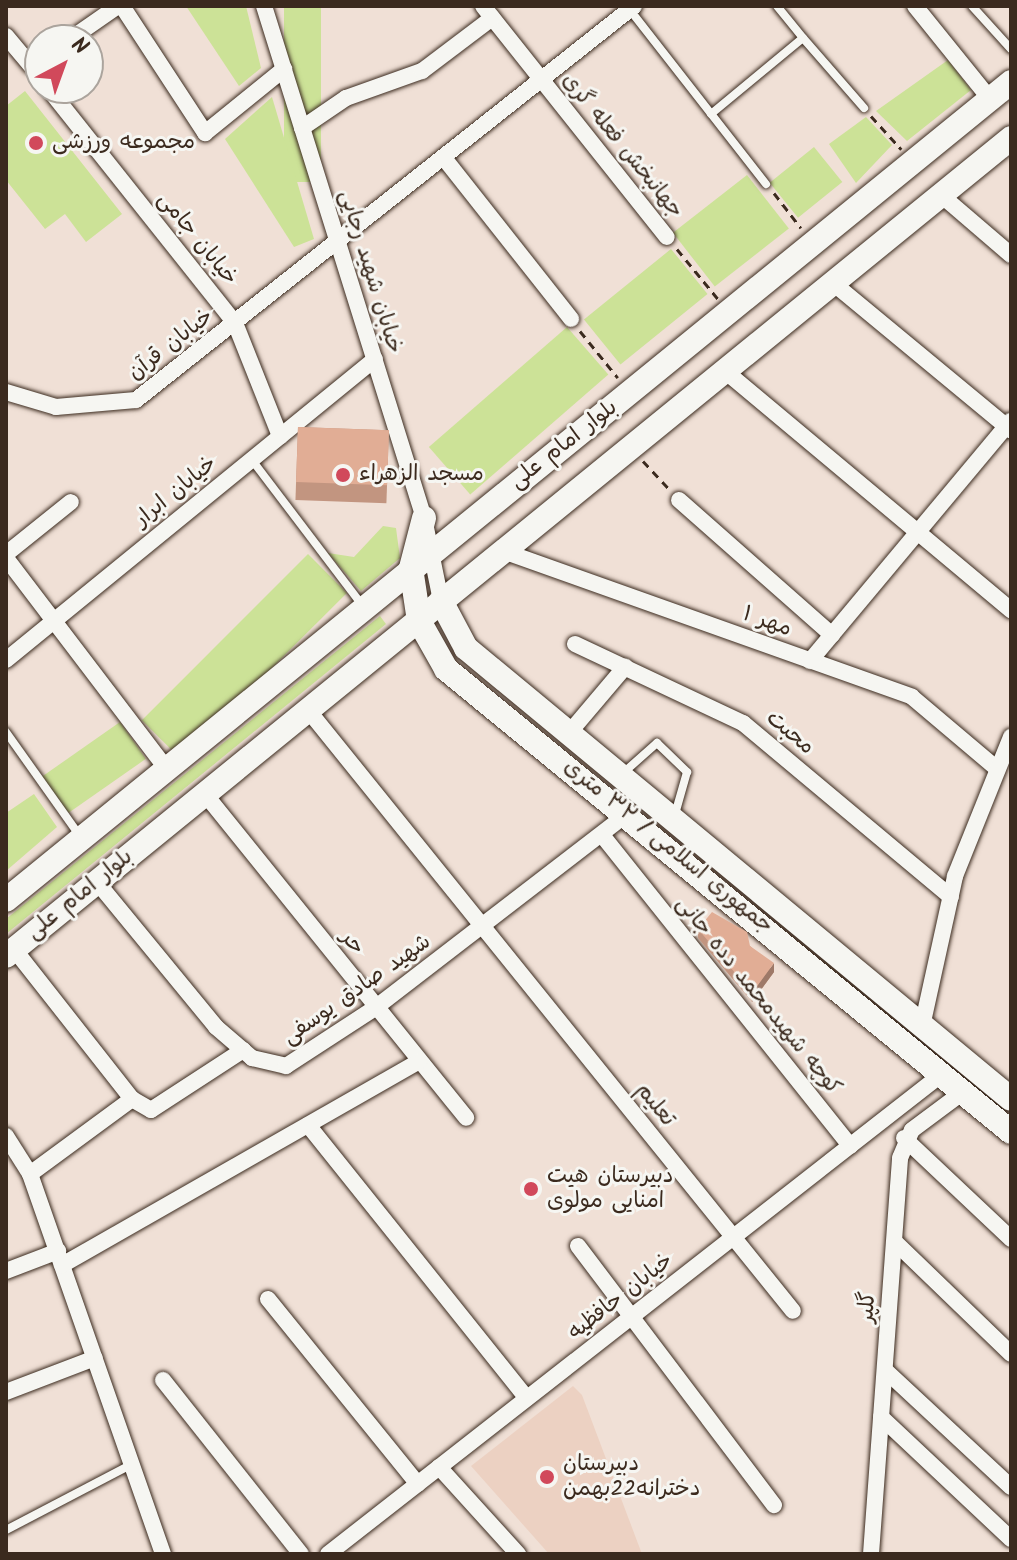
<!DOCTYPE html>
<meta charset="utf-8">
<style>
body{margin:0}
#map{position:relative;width:1017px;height:1560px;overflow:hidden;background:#f0e0d6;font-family:Kalam,"Playpen Sans Arabic",sans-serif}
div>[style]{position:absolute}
.built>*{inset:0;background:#ecd1c2}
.green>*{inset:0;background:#cce297;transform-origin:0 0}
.path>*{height:3px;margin-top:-1.5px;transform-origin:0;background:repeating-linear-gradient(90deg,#3b2a1e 0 8px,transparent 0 14px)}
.roads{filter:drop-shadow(0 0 2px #3b2a1e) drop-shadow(0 0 2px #3b2a1e)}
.lane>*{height:8px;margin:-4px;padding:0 4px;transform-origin:4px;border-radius:4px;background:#f6f6f2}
.street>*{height:16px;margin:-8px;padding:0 8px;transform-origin:8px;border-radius:8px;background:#f6f6f2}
.secondary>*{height:24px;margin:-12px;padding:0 12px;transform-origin:12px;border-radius:12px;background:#f6f6f2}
.wall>*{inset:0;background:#c29580;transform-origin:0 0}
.shaded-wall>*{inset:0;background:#9e7968}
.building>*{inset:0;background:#e1ad95;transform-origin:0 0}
.dots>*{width:22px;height:22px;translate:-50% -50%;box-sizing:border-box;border:4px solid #f6f6f2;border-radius:50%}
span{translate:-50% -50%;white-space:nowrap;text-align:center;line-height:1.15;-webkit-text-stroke:6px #f6f6f2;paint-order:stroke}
.poi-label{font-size:22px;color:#3b2a1e}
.left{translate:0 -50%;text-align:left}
.street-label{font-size:22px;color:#3b2a1e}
.frame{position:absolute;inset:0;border:8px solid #3b2a1e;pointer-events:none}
.north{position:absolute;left:24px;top:24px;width:80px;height:80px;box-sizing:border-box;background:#f6f6f2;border:2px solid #aba49d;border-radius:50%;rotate:41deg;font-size:22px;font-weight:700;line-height:32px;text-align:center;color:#3b2a1e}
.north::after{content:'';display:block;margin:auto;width:28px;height:36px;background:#d1495b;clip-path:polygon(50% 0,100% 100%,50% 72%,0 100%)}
</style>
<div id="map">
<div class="built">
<div style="clip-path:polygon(573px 1386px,582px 1395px,642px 1554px,549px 1554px,471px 1466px)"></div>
</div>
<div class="green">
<div style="clip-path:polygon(186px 6px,246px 6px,261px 68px,239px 86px)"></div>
<div style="left:284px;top:6px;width:37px;height:176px"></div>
<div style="clip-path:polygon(948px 60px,971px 90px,907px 141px,876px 111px)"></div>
<div style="clip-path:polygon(25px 91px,122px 214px,86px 242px,65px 214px,45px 229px,6px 180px,6px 106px)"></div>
<div style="clip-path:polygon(272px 97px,314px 239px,294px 247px,225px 139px)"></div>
<div style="clip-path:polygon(866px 117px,892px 145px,856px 183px,829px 144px)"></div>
<div style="left:814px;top:147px;width:45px;height:57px;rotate:51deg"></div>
<div style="left:747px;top:175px;width:68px;height:94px;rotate:52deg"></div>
<div style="left:671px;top:249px;width:58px;height:112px;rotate:51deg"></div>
<div style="left:567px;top:327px;width:63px;height:183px;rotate:49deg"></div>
<div style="clip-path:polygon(383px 526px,396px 528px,400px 558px,361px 591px,328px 553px,354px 557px)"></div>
<div style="left:308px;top:554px;width:55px;height:235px;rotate:45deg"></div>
<div style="clip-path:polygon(380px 616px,386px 624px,6px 934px,6px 919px)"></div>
<div style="left:120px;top:722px;width:45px;height:95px;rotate:55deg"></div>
<div style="clip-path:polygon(34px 794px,57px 827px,6px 871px,6px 813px)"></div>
</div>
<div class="path">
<div style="left:871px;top:116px;width:45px;rotate:47.7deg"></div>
<div style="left:774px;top:193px;width:44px;rotate:52.4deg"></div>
<div style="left:677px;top:249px;width:65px;rotate:50.6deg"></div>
<div style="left:580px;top:331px;width:60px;rotate:51deg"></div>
<div style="left:643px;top:461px;width:41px;rotate:47deg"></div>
</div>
<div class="roads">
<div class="lane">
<div style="left:777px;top:6px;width:41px;rotate:50.9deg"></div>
<div style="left:972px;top:6px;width:58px;rotate:47.8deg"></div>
<div style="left:630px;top:10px;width:221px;rotate:52deg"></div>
<div style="left:711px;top:114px;width:119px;rotate:-39.6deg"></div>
<div style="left:803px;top:38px;width:93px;rotate:48.9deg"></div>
<div style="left:252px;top:460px;width:182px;rotate:52.8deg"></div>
<div style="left:6px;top:732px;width:128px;rotate:54.6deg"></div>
<div style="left:622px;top:774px;width:47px;rotate:-41.5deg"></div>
<div style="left:657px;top:743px;width:42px;rotate:44deg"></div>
<div style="left:687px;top:772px;width:44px;rotate:105.9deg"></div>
<div style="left:6px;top:1530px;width:142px;rotate:-27.6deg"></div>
</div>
<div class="street">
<div style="left:122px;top:6px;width:152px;rotate:56.8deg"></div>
<div style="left:205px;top:133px;width:102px;rotate:-39deg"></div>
<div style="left:264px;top:6px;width:536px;rotate:72.65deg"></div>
<div style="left:424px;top:518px;width:85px;rotate:78.4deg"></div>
<div style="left:483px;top:6px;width:295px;rotate:51.5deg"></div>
<div style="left:915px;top:6px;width:119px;rotate:51.1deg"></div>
<div style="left:6px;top:36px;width:39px;rotate:50deg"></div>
<div style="left:69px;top:40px;width:60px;rotate:-34.8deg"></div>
<div style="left:48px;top:88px;width:300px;rotate:51.5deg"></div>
<div style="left:235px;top:323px;width:122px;rotate:68.3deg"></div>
<div style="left:302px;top:128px;width:53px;rotate:-34.3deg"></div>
<div style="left:346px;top:98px;width:81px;rotate:-19.6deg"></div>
<div style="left:422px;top:71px;width:88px;rotate:-37.1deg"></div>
<div style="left:444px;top:158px;width:205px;rotate:51.7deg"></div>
<div style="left:941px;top:195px;width:92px;rotate:40.6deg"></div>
<div style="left:833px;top:283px;width:231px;rotate:39.6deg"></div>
<div style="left:725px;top:371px;width:373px;rotate:39.9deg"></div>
<div style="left:6px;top:392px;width:52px;rotate:16.7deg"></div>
<div style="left:56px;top:407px;width:80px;rotate:-5deg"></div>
<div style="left:136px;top:400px;width:635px;rotate:-38.35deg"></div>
<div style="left:679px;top:500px;width:204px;rotate:41.4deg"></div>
<div style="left:503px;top:551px;width:434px;rotate:19.6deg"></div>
<div style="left:912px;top:697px;width:110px;rotate:40.2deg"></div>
<div style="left:6px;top:554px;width:83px;rotate:-38.7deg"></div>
<div style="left:6px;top:558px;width:265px;rotate:52.7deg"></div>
<div style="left:575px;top:644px;width:186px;rotate:25.2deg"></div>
<div style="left:743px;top:723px;width:271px;rotate:39.9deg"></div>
<div style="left:6px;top:660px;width:476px;rotate:-39.2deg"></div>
<div style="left:810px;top:661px;width:313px;rotate:-50.1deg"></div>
<div style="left:308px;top:710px;width:772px;rotate:51.1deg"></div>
<div style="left:569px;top:733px;width:87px;rotate:-49.7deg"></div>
<div style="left:205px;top:794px;width:416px;rotate:51.1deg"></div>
<div style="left:602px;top:835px;width:398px;rotate:51.4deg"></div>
<div style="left:97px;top:882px;width:188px;rotate:50.6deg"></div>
<div style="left:216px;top:1027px;width:48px;rotate:40.7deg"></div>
<div style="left:252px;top:1058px;width:35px;rotate:13deg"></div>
<div style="left:286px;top:1066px;width:106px;rotate:-33.1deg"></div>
<div style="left:375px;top:1008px;width:319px;rotate:-37.6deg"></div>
<div style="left:14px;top:949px;width:191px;rotate:51.8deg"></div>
<div style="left:132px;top:1099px;width:22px;rotate:30deg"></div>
<div style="left:151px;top:1110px;width:110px;rotate:-33.1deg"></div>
<div style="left:923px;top:1022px;width:149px;rotate:-77.6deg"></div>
<div style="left:955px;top:876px;width:150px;rotate:-68.1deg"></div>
<div style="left:308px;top:1125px;width:350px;rotate:51.3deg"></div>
<div style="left:6px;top:1136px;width:45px;rotate:57.7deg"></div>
<div style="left:30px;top:1174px;width:403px;rotate:70.7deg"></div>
<div style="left:904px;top:1138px;width:147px;rotate:43.3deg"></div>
<div style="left:30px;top:1174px;width:127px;rotate:-36.3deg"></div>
<div style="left:895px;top:1242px;width:161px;rotate:44deg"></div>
<div style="left:578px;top:1246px;width:325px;rotate:52.9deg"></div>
<div style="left:62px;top:1265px;width:411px;rotate:-29.7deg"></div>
<div style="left:6px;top:1271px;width:56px;rotate:-21deg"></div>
<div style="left:268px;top:1299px;width:238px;rotate:51deg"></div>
<div style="left:885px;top:1370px;width:172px;rotate:42.9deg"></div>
<div style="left:163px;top:1380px;width:222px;rotate:51.6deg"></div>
<div style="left:6px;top:1392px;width:95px;rotate:-20.9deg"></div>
<div style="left:881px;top:1417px;width:178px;rotate:43.2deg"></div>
<div style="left:439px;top:1467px;width:118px;rotate:47.8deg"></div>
<div style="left:328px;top:1554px;width:779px;rotate:-38.02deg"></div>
<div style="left:871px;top:1554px;width:397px;rotate:-85.8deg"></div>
<div style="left:900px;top:1158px;width:30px;rotate:-67deg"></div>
<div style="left:912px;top:1130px;width:64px;rotate:-36.7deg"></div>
</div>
<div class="secondary">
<div style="left:424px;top:518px;width:52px;rotate:104.6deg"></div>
<div style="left:411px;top:568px;width:54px;rotate:81.4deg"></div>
<div style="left:419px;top:621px;width:55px;rotate:60.6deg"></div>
<div style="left:446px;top:669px;width:730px;rotate:39.33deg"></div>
<div style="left:441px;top:601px;width:53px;rotate:62deg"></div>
<div style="left:466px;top:648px;width:707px;rotate:39.61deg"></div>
<div style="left:6px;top:900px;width:1296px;rotate:-39.14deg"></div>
<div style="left:6px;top:956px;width:1296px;rotate:-39.14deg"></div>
</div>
</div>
<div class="wall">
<div style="left:298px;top:427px;width:91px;height:73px;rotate:2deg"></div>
<div style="clip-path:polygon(698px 929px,750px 946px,774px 972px,752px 1002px,698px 938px)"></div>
</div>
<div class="shaded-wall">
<div style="clip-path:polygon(774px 963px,774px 972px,752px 1002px,752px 993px)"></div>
</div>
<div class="building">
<div style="left:298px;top:427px;width:91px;height:55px;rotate:2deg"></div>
<div style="clip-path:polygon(712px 912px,747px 932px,750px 946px,774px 963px,752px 993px,698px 929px)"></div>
</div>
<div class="dots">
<div style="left:36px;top:143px;background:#d1495b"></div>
<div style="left:343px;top:475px;background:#d1495b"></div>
<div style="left:531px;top:1189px;background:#d1495b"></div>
<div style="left:547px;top:1477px;background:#d1495b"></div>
</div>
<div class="poi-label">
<span class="left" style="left:52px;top:143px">مجموعه ورزشی</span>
<span class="left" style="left:359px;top:475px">مسجد الزهراء</span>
<span class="left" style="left:547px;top:1189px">دبیرستان هیت<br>امنایی مولوی</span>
<span class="left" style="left:563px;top:1477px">دبیرستان<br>دخترانه22بهمن</span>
</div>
<div class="street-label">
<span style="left:622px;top:146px;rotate:51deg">جهانبخش فعله گری</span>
<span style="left:197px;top:239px;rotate:51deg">خیابان جامی</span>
<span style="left:370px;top:272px;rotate:73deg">خیابان شهید رجایی</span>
<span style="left:171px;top:345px;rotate:-38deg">خیابان قرآن</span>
<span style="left:564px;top:445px;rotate:-38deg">بلوار امام علی</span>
<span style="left:176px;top:492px;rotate:-39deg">خیابان ابرار</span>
<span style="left:767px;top:622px;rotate:20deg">مهر ۱</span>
<span style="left:790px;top:733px;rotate:40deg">محبت</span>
<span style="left:668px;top:847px;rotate:39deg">جمهوری اسلامی / ۳۲ متری</span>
<span style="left:80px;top:895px;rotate:-39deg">بلوار امام علی</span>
<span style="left:352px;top:943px;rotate:52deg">حر</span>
<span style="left:357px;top:990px;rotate:-35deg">شهید صادق یوسفی</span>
<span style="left:758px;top:996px;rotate:51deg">کوچه شهیدمحمد دده جانی</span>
<span style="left:655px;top:1105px;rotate:51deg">تعلیم</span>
<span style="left:621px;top:1297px;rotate:-38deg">خیابان حافظیه</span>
<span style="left:868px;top:1307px;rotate:-86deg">گلپر</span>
</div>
<div class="frame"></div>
<div class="north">N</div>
</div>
